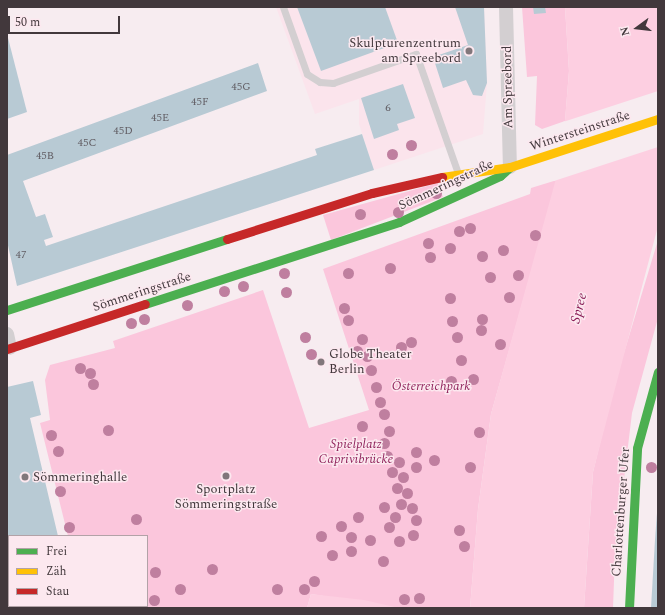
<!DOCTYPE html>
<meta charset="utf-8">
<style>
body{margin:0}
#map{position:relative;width:665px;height:615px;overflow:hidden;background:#f7ecf0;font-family:Spectral,serif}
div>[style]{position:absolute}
.built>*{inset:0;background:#fbe4ec}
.green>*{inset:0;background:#fbc6dc}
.water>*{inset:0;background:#fdcfe1}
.pier>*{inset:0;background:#f7ecf0}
.building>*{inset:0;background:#b8cad4}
.lane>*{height:7px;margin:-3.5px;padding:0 3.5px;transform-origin:3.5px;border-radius:3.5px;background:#d3cfd1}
.street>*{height:14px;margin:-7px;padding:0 7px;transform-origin:7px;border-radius:7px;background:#d3cfd1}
.fast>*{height:9px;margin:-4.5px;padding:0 4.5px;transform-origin:4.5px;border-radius:4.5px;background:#4caf50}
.slow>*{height:9px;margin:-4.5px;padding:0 4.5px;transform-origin:4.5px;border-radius:4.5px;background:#ffc107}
.jam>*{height:9px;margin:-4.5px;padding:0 4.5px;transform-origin:4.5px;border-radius:4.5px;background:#c62828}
.trees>*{width:11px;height:11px;margin:-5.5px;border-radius:50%;background:#bf7f9f}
.dots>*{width:11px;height:11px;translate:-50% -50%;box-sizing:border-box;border:2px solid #fce8ef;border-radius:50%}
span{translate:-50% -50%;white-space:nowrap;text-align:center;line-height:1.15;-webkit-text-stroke:3px #fce8ef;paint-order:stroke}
.number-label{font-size:11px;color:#605c62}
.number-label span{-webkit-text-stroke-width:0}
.poi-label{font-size:13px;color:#42383c}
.right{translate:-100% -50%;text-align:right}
.left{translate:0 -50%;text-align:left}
.street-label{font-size:13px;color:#42383c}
.park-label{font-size:13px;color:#91255d;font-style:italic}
.water-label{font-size:14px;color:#8a1d57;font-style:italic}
.frame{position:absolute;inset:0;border:8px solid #42383c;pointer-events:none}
.legend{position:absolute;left:8px;top:535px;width:140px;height:72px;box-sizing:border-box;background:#fce8ef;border:1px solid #b2a2a7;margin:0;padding:5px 7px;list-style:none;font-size:12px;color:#42383c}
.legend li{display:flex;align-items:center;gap:8px;height:20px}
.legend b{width:20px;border:1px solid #b2a2a7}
.north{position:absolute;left:617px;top:8px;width:40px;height:40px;-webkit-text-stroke:3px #fce8ef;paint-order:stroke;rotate:255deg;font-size:11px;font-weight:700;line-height:16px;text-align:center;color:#42383c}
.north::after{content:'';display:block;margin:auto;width:14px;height:18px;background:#42383c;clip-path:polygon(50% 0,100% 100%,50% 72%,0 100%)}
.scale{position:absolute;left:8px;top:16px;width:112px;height:18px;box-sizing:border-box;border:2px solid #42383c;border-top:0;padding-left:5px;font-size:12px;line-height:14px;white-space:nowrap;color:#42383c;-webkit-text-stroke:3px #fce8ef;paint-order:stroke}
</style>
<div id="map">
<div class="built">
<div style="clip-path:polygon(276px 7px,484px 7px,487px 83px,483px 134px,374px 170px,359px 124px,359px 99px,315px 114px)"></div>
</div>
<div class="green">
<div style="clip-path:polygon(522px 7px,565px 7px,569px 71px,565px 121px,542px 129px,535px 125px,537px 76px,527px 77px)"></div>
<div style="clip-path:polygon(557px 180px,491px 414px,478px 509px,470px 608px,399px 608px,311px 594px,307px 608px,145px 608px,147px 536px,68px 536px,40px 423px,50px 420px,45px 380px,50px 365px,115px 348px,113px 341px,263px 290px,309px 428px,369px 410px,323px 269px,530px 194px,531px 188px)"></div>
<div style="clip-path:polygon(438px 183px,443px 197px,331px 240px,323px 215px)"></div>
<div style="clip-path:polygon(658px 240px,658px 318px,632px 413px,615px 554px,613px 608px,584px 608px,593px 472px,614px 386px)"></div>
</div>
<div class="water">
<div style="clip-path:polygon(565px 7px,658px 7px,658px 226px,593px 472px,584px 608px,470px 608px,478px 509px,491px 414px,562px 157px,569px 71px)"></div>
<div style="clip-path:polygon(311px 594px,364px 600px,399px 608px,307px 608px)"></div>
</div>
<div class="pier">
<div style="clip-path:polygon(658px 91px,658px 147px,554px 181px,563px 122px)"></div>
</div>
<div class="building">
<div style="clip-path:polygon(297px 7px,385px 7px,398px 43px,321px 71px)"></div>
<div style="clip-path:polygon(455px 7px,484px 7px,487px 83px,482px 96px,473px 95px,466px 80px,443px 88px,433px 57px,468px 45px)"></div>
<div style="clip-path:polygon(533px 7px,545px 7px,546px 13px,534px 14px)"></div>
<div style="clip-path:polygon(7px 34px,27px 112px,7px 119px)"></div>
<div style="clip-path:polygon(258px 63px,267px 91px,23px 181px,36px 217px,45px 214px,53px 237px,44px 240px,46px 246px,317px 155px,315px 149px,362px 134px,374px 170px,17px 286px,7px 241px,7px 155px)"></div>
<div style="clip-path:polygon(403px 84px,415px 118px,397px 124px,399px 130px,374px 139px,361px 98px)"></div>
<div style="clip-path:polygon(33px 381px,41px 415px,30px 418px,58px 536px,9px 536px,7px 566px,7px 387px)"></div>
<div style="clip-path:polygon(657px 513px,658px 608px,651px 608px,655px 540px)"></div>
</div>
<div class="lane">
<div style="left:283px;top:7px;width:71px;rotate:70.3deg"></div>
<div style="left:307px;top:74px;width:15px;rotate:32deg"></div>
<div style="left:320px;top:82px;width:13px;rotate:4deg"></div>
<div style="left:333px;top:83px;width:88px;rotate:-19.3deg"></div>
<div style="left:416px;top:54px;width:126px;rotate:70.6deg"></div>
</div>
<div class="street">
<div style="left:506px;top:7px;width:160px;rotate:88.6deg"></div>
<div style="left:7px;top:334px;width:14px;rotate:78deg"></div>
</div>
<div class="fast">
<div style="left:145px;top:304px;width:267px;rotate:-17.9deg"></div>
<div style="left:399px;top:222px;width:111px;rotate:-24.5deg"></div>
<div style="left:500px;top:176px;width:12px;rotate:-42deg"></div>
<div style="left:7px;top:310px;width:231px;rotate:-17.9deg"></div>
<div style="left:629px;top:608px;width:160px;rotate:-87.1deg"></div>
<div style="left:637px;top:448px;width:79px;rotate:-74.6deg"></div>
</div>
<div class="slow">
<div style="left:442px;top:177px;width:69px;rotate:-8.4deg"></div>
<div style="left:510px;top:167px;width:156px;rotate:-18deg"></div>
</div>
<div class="jam">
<div style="left:227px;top:239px;width:152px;rotate:-17.6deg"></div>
<div style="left:372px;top:193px;width:72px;rotate:-12.9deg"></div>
<div style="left:7px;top:349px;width:145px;rotate:-18.1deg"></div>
</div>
<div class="trees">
<div style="left:411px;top:145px"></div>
<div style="left:392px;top:154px"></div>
<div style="left:436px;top:193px"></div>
<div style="left:398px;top:212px"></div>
<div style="left:360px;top:214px"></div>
<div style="left:470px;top:228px"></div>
<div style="left:459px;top:231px"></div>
<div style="left:535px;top:235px"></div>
<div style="left:428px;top:243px"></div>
<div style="left:450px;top:248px"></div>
<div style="left:503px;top:250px"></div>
<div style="left:482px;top:256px"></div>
<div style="left:430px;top:257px"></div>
<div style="left:390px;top:268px"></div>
<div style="left:284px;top:273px"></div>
<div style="left:348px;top:273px"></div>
<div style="left:518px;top:275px"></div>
<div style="left:490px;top:277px"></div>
<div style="left:243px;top:286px"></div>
<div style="left:224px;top:291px"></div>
<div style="left:286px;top:292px"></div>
<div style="left:509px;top:297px"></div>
<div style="left:450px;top:298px"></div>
<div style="left:187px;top:305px"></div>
<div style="left:344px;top:308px"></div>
<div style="left:144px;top:319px"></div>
<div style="left:482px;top:319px"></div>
<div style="left:348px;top:320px"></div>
<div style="left:452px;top:321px"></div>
<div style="left:131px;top:323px"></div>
<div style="left:481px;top:330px"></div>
<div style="left:305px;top:337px"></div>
<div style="left:457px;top:337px"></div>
<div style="left:362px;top:339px"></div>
<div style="left:411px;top:342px"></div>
<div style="left:500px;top:344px"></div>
<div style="left:401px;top:347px"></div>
<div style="left:357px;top:351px"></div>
<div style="left:311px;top:354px"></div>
<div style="left:367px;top:356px"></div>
<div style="left:461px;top:360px"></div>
<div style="left:80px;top:368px"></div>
<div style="left:371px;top:370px"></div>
<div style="left:90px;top:373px"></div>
<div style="left:473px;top:379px"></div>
<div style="left:451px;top:381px"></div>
<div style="left:93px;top:384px"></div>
<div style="left:376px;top:387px"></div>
<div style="left:380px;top:402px"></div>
<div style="left:384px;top:414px"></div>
<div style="left:362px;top:426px"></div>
<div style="left:108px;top:430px"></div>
<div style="left:389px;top:431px"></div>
<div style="left:479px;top:432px"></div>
<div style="left:51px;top:435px"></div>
<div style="left:384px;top:443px"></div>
<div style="left:58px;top:451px"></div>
<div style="left:416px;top:452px"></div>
<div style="left:387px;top:456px"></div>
<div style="left:434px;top:460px"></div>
<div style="left:399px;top:462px"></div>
<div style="left:416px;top:467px"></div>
<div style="left:470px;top:467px"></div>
<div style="left:651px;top:467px"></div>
<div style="left:392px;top:472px"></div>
<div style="left:403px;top:477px"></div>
<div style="left:397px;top:488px"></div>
<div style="left:60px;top:491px"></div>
<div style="left:407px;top:493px"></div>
<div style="left:401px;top:504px"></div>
<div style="left:384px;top:507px"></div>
<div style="left:412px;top:508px"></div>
<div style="left:358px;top:517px"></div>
<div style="left:395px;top:517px"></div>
<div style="left:136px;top:519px"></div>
<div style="left:416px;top:520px"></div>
<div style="left:341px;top:526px"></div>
<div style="left:69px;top:527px"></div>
<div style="left:389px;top:527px"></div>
<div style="left:459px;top:530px"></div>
<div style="left:413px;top:535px"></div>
<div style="left:321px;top:536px"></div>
<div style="left:351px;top:537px"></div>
<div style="left:370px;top:540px"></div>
<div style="left:399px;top:541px"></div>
<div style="left:464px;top:546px"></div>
<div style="left:351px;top:551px"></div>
<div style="left:332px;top:555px"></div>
<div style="left:383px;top:561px"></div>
<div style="left:212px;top:569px"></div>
<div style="left:155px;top:572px"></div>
<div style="left:314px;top:581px"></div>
<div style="left:180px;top:589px"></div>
<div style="left:277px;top:589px"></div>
<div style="left:304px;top:589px"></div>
<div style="left:419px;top:598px"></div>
<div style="left:404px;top:599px"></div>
<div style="left:154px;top:600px"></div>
</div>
<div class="dots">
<div style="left:469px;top:51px;background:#81777b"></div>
<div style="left:321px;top:362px;background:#81777b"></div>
<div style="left:226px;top:476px;background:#81777b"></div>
<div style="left:25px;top:477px;background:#81777b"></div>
</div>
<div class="number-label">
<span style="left:241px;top:87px">45G</span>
<span style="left:200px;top:102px">45F</span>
<span style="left:388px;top:108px">6</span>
<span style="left:160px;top:118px">45E</span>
<span style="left:123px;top:131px">45D</span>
<span style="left:87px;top:143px">45C</span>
<span style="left:45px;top:156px">45B</span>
<span style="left:21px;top:255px">47</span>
</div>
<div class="poi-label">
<span class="right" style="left:461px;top:51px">Skulpturenzentrum<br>am Spreebord</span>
<span class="left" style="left:329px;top:362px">Globe Theater<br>Berlin</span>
<span class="left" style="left:33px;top:477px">Sömmeringhalle</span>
<span style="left:226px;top:497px">Sportplatz<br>Sömmeringstraße</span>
</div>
<div class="street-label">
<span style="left:508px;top:87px;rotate:-91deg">Am Spreebord</span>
<span style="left:580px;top:131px;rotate:-18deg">Wintersteinstraße</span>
<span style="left:446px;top:185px;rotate:-25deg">Sömmeringstraße</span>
<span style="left:142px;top:292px;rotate:-18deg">Sömmeringstraße</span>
<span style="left:621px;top:512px;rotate:-86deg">Charlottenburger Ufer</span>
</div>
<div class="park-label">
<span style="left:431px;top:386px">Österreichpark</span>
<span style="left:356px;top:452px">Spielplatz<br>Caprivibrücke</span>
</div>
<div class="water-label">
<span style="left:579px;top:308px;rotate:-76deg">Spree</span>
</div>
<div class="frame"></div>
<ul class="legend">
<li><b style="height:5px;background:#4caf50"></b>Frei</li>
<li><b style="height:5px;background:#ffc107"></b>Zäh</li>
<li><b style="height:5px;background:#c62828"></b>Stau</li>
</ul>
<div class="north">N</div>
<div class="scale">50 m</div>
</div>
